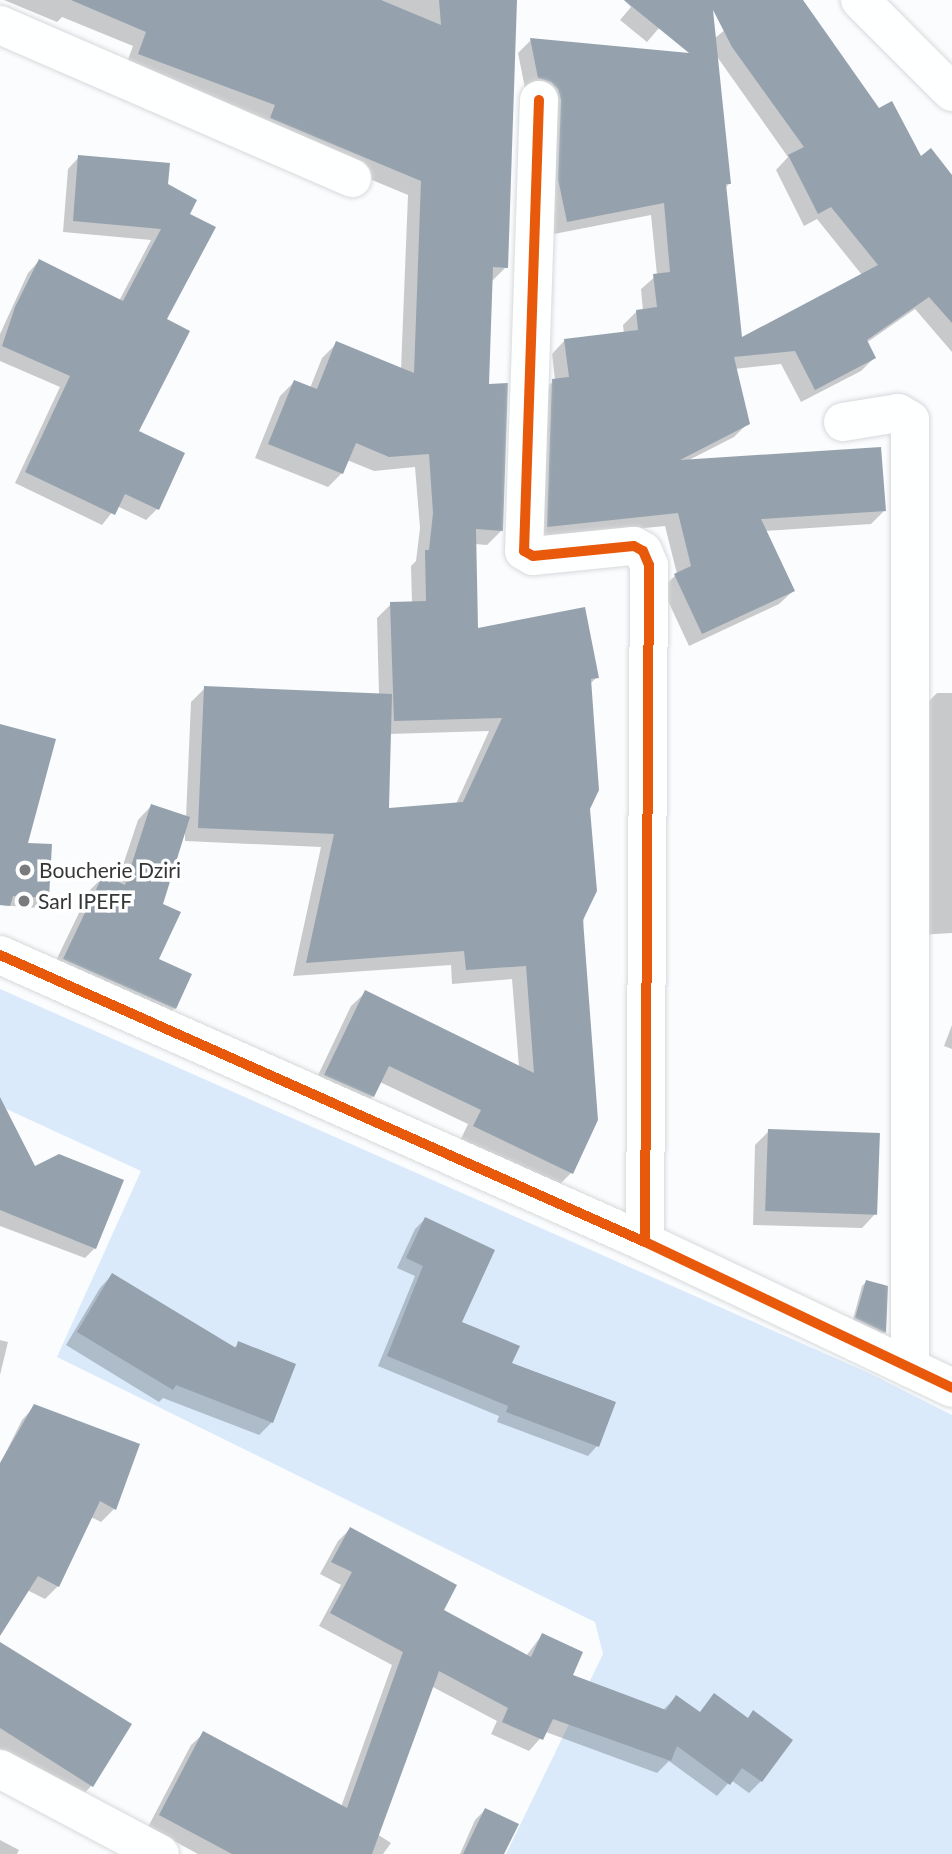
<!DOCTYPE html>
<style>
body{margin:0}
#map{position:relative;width:952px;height:1854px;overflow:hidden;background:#fafcfe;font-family:Lato,sans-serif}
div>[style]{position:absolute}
.green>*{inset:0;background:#daeafa}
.shadow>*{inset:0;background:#0003}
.building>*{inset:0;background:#95a2ad;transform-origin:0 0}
.roads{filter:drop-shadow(0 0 2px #d7d9db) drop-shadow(0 0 2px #d7d9db)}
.street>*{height:38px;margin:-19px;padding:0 19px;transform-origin:19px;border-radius:19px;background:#feffff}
.secondary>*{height:38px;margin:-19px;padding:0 19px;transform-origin:19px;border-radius:19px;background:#feffff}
.cycleway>*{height:10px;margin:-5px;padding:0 5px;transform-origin:5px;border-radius:5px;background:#e8590c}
.dots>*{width:19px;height:19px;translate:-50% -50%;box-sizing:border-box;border:4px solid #fff;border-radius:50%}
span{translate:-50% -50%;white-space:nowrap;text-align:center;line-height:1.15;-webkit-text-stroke:7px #fff;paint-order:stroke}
.poi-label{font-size:21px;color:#343638}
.left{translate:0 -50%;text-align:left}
</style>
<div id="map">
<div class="green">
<div style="clip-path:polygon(0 989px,869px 1373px,952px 1415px,952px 1854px,506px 1854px,603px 1654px,595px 1622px,57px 1357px,141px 1171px,0 1106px)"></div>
</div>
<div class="shadow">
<div style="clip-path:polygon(evenodd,4px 0,489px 0,506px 267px,491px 282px,487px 386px,501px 531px,487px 545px,475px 544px,476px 630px,597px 677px,589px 685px,589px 809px,571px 1173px,557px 1187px,460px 1141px,468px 1124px,380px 1082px,373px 1096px,358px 1111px,311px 1090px,351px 1006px,366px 992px,519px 1067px,512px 979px,452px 984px,451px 965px,293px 976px,321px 847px,185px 841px,185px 832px,161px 904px,157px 959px,190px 975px,175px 1008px,161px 1022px,50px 973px,90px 890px,103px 877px,117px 883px,138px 820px,151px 806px,186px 818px,191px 702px,205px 688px,379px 695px,377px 618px,391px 604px,412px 603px,411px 566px,416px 561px,420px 528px,415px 467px,374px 471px,347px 460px,342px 473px,328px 487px,255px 458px,280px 396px,294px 382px,310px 388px,322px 358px,336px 344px,401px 369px,408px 195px,257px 132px,125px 68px,133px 46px,62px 17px,57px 22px,4px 0,489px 731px,456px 804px,387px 809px,389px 734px,489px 731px)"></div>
<div style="clip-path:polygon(624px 0,683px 0,647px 42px,620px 20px,631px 7px)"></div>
<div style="clip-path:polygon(762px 0,800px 0,879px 110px,920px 159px,952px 177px,952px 352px,915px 309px,866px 343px,874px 358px,861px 371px,801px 402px,781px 364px,734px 369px,748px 423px,734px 437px,687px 461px,884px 511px,871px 524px,765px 531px,793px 591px,779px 604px,689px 646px,662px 588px,677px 574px,665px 526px,534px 539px,539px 394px,555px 380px,552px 354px,565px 340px,624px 334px,623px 325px,637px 311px,643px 311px,641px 289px,657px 275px,651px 215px,554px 234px,518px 53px,531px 40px,730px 183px,725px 188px,740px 339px,862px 275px,817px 219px,804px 226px,776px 170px,788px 157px,718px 58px,710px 42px)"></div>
<div style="clip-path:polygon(79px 157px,166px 185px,188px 214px,137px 432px,157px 509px,146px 520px,117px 506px,102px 525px,15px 483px,60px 387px,0 361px,0 334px,28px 273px,39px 261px,119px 301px,151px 240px,63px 232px,68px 169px)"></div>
<div style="clip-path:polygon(937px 693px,952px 693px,952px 933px,919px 935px,924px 706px)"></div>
<div style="clip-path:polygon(0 726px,26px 844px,47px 898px,37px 908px,0 905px)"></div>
<div style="clip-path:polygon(952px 1025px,952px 1049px,944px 1046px)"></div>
<div style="clip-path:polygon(769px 1131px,876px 1213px,862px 1228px,753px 1225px,755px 1145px)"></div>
<div style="clip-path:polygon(0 1188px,95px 1248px,85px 1258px,0 1226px)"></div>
<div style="clip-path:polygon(425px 1219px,460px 1323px,510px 1364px,597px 1446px,588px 1456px,497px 1422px,499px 1416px,378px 1366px,415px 1276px,397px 1268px,415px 1229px)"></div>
<div style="clip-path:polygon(112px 1275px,234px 1348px,239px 1343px,272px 1422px,259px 1435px,163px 1398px,159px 1402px,66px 1345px,100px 1288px)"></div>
<div style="clip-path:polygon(866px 1282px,885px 1332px,880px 1336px,852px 1323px,862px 1286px)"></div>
<div style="clip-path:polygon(0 1340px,8px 1342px,0 1375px)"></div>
<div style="clip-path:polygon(35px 1406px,138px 1445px,114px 1509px,101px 1522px,91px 1517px,58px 1586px,45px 1599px,27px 1590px,0 1632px,0 1464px,22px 1420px)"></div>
<div style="clip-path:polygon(350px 1529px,441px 1611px,526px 1656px,542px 1635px,570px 1676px,663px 1710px,676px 1697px,699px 1713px,715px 1695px,761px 1781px,749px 1793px,731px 1780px,717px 1796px,669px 1761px,657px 1773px,546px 1732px,529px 1751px,491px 1734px,497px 1721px,431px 1686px,377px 1834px,391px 1843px,383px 1854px,198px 1854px,148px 1827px,191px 1745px,204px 1733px,341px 1807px,392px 1665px,319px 1626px,341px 1585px,320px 1574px,338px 1541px)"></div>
<div style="clip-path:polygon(0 1644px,92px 1785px,79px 1799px,0 1749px)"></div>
<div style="clip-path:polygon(485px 1810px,502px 1854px,460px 1854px,475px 1820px)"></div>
<div style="clip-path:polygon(0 1840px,19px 1850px,17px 1854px,0 1854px)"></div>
</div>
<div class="building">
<div style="clip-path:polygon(71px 0,381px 0,441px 25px,439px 0,517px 0,508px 268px,493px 267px,489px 384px,508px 383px,503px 531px,476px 529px,478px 628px,585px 607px,599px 678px,591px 679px,599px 790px,590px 809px,597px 891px,583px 920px,598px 1120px,573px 1174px,473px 1126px,481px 1110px,389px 1066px,374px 1097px,324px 1075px,365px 990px,534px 1073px,526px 966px,466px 970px,464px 951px,306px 963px,334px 834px,198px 828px,204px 686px,392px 694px,389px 808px,463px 802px,502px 718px,394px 721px,390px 602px,426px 601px,425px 550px,429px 550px,433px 513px,429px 454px,389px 457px,356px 443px,343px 474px,268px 444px,294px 380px,317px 389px,336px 341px,414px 373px,421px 181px,270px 118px,275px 105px,138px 54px,146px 32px)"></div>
<div style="clip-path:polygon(evenodd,624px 0,803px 0,879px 108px,892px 101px,921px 156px,931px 148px,952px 175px,952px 323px,929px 297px,867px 340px,876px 358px,815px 390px,795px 351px,734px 357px,750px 424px,680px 460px,881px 447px,886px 511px,761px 519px,795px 591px,702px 634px,674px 574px,691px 566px,678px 513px,547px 527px,552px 379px,569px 377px,564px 339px,638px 330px,636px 310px,657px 307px,653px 274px,670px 272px,664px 203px,567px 222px,558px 179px,561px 100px,558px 89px,551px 82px,538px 78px,530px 38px,689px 53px,624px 0,713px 10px,732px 47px,804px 147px,788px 155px,818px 214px,831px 207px,878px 265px,742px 337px,726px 184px,731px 184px,713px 10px)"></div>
<div style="clip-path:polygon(78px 155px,170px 163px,168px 184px,197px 200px,190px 214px,216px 227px,167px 319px,190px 331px,139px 431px,185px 453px,159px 510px,125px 494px,115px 515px,25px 472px,70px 376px,2px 346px,15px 307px,39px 259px,123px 301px,161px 229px,73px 221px)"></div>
<div style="clip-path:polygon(0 724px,56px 739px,28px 843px,52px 844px,49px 898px,13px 896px,10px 906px,0 905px)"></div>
<div style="clip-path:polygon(151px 804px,190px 817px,163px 904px,181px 912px,159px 959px,192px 974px,176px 1009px,63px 959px,103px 875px,125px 885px)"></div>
<div style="clip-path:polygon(0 1097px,35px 1166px,59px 1154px,124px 1180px,96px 1249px,0 1210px)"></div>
<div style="left:768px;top:1129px;width:112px;height:82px;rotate:2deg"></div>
<div style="clip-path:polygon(425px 1217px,495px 1250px,462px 1322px,520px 1346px,512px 1363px,616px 1402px,599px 1447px,506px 1412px,508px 1406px,387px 1356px,423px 1266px,406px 1258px)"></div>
<div style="clip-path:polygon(112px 1273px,236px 1348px,238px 1341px,296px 1364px,273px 1423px,176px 1385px,173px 1390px,77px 1332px)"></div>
<div style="clip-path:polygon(866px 1280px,888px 1286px,886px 1333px,855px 1318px)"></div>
<div style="clip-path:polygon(34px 1404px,140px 1444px,116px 1510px,100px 1501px,59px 1587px,38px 1576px,0 1636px,0 1463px)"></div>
<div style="clip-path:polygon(350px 1527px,457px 1585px,444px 1610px,531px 1657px,542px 1633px,583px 1652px,573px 1675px,666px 1710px,676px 1695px,700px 1712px,714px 1693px,748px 1718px,753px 1710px,793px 1740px,762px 1782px,742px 1768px,730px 1785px,677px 1746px,671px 1761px,553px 1719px,543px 1740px,502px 1722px,508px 1708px,439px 1671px,372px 1854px,232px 1854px,159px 1815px,203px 1731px,347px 1808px,403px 1652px,330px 1613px,352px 1572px,331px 1562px)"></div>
<div style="clip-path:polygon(0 1642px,132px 1724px,93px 1787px,0 1728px)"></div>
<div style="clip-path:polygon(485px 1808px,519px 1824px,504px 1854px,463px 1854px)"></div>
</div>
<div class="roads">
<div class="street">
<div style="left:0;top:25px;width:384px;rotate:23.5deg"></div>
<div style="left:539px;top:100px;width:451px;rotate:91.9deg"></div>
<div style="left:524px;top:551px;width:10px;rotate:29deg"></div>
<div style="left:533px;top:556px;width:101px;rotate:-5.7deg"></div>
<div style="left:634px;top:546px;width:10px;rotate:29deg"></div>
<div style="left:643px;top:551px;width:15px;rotate:67deg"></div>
<div style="left:649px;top:565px;width:677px;rotate:90.34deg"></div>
<div style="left:843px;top:422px;width:56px;rotate:-9.3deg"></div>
<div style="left:898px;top:413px;width:14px;rotate:30deg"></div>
<div style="left:910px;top:420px;width:948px;rotate:90deg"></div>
<div style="left:0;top:955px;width:706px;rotate:23.99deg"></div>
<div style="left:645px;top:1242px;width:340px;rotate:25.4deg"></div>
<div style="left:0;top:1769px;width:181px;rotate:28deg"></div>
</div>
<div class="secondary">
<div style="left:860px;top:0;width:130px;rotate:45deg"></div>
</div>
</div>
<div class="cycleway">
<div style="left:539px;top:100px;width:451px;rotate:91.9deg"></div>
<div style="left:524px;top:551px;width:10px;rotate:29deg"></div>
<div style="left:533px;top:556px;width:101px;rotate:-5.7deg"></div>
<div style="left:634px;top:546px;width:10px;rotate:29deg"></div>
<div style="left:643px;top:551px;width:15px;rotate:67deg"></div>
<div style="left:649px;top:565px;width:677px;rotate:90.34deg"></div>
<div style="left:0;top:955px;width:706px;rotate:23.99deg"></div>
<div style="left:645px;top:1242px;width:340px;rotate:25.4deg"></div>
</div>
<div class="dots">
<div style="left:25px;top:870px;background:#797b7d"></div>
<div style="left:24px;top:901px;background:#797b7d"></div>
</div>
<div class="poi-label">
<span class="left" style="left:39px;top:870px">Boucherie Dziri</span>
<span class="left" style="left:38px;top:901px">Sarl IPEFF</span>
</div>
</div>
